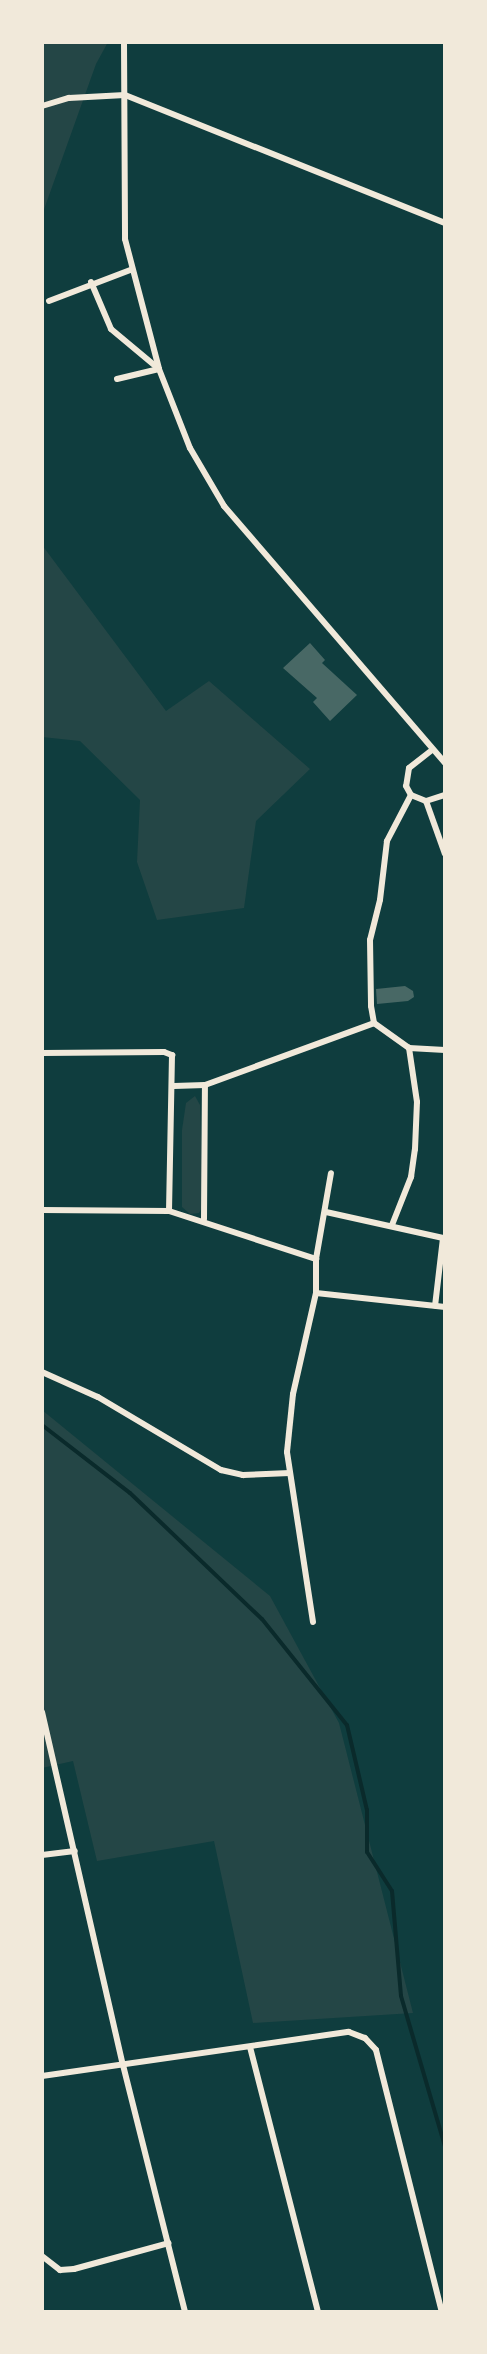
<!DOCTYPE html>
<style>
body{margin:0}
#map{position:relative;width:487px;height:2354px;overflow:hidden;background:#0f3d3e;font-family:"DejaVu Sans",sans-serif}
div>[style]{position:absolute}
.green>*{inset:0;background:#244646}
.stream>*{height:4px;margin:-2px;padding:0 2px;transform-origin:2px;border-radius:2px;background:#0a2a2b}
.building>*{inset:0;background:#486865}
.minor>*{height:6px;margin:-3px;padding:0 3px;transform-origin:3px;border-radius:3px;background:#f1e9da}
span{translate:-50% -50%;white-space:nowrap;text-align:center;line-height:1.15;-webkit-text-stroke:4.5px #f1e9da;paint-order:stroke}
.frame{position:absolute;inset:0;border:44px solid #f1e9da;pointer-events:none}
</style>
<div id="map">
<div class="green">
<div style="clip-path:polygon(42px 42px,108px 42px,96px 64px,42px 215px)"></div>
<div style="clip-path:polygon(42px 545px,166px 711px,209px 681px,310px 769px,256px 821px,244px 908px,157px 920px,137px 862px,140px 800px,80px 741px,42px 737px)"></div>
<div style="clip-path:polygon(195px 1096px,200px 1105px,203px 1206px,199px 1213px,190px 1214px,182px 1207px,182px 1130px,186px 1103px)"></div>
<div style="clip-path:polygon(42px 1410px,270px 1596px,339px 1723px,413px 2013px,253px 2023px,214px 1841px,97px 1861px,73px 1761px,42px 1768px)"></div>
</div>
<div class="stream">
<div style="left:42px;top:1425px;width:111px;rotate:37.7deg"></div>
<div style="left:130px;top:1493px;width:182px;rotate:43.7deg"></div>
<div style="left:262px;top:1619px;width:136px;rotate:51.3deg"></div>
<div style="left:347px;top:1725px;width:87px;rotate:76.8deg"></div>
<div style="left:367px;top:1810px;width:42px;rotate:90deg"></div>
<div style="left:367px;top:1852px;width:46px;rotate:57.3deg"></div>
<div style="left:392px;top:1891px;width:105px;rotate:85.1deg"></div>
<div style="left:401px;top:1996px;width:156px;rotate:73.7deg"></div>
</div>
<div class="building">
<div style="clip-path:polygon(310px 643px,325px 660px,322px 663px,357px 695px,330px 721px,313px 702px,317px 698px,283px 668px)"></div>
<div style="clip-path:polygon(405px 986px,413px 991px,414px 997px,408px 1001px,377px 1004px,376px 989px)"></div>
</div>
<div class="minor">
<div style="left:124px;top:42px;width:197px;rotate:89.7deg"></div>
<div style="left:125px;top:239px;width:134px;rotate:75.3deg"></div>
<div style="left:159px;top:369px;width:85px;rotate:68.6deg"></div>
<div style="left:190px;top:448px;width:67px;rotate:59.6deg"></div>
<div style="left:224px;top:506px;width:339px;rotate:49.3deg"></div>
<div style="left:42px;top:106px;width:28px;rotate:-17deg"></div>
<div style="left:69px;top:98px;width:56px;rotate:-3.1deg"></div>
<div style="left:125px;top:95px;width:345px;rotate:21.8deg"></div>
<div style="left:91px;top:282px;width:51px;rotate:66.9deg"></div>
<div style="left:111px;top:329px;width:62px;rotate:39.8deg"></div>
<div style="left:49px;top:301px;width:87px;rotate:-20.9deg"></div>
<div style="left:117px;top:379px;width:43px;rotate:-13.4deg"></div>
<div style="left:432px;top:750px;width:29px;rotate:142deg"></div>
<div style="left:409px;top:768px;width:18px;rotate:99deg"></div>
<div style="left:406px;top:786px;width:10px;rotate:61deg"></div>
<div style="left:411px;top:795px;width:16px;rotate:22deg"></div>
<div style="left:426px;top:801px;width:20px;rotate:-18deg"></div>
<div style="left:411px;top:795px;width:52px;rotate:117.6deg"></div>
<div style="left:387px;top:841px;width:59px;rotate:96.8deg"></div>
<div style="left:380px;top:900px;width:41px;rotate:104deg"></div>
<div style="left:370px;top:940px;width:66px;rotate:89.1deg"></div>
<div style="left:371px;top:1006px;width:17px;rotate:80deg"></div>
<div style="left:374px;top:1023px;width:43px;rotate:35.5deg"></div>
<div style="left:409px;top:1048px;width:36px;rotate:3deg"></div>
<div style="left:426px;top:801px;width:56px;rotate:70.3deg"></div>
<div style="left:42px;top:1053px;width:122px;rotate:-0.5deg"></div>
<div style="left:164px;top:1052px;width:9px;rotate:21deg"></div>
<div style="left:172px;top:1055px;width:156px;rotate:91.1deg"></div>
<div style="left:174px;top:1086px;width:31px;rotate:-2deg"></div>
<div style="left:205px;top:1085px;width:180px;rotate:-20.1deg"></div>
<div style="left:42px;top:1210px;width:127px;rotate:0.5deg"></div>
<div style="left:169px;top:1211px;width:155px;rotate:18.1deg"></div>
<div style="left:326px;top:1212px;width:120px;rotate:12.5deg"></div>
<div style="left:443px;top:1238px;width:68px;rotate:96.7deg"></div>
<div style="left:204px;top:1219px;width:134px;rotate:-89.6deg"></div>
<div style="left:392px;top:1225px;width:52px;rotate:-68.4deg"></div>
<div style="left:411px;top:1177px;width:28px;rotate:-82deg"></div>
<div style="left:415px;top:1149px;width:47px;rotate:-87.6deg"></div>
<div style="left:417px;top:1102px;width:55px;rotate:-98.4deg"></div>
<div style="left:316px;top:1293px;width:130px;rotate:6.2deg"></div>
<div style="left:42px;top:1372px;width:61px;rotate:24.1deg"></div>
<div style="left:98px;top:1397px;width:143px;rotate:30.7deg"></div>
<div style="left:221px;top:1470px;width:23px;rotate:13deg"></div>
<div style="left:243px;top:1475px;width:47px;rotate:-2.4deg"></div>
<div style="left:313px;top:1622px;width:172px;rotate:-98.7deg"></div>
<div style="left:287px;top:1452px;width:58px;rotate:-84.1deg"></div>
<div style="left:293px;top:1394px;width:104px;rotate:-77.2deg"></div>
<div style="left:316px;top:1293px;width:34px;rotate:-90deg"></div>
<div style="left:316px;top:1259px;width:87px;rotate:-80.1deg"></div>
<div style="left:42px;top:1712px;width:362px;rotate:77.1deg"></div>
<div style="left:123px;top:2065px;width:255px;rotate:75.9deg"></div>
<div style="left:42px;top:1855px;width:33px;rotate:-7deg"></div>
<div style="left:250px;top:2047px;width:274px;rotate:75.6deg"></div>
<div style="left:42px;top:2076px;width:310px;rotate:-8.2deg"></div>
<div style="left:349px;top:2032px;width:17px;rotate:21deg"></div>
<div style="left:365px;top:2038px;width:16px;rotate:47deg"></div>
<div style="left:376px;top:2050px;width:270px;rotate:75.9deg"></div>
<div style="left:42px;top:2256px;width:23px;rotate:38deg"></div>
<div style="left:60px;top:2270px;width:14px;rotate:-4deg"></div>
<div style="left:74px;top:2269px;width:98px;rotate:-15.3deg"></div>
</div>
<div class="frame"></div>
</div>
